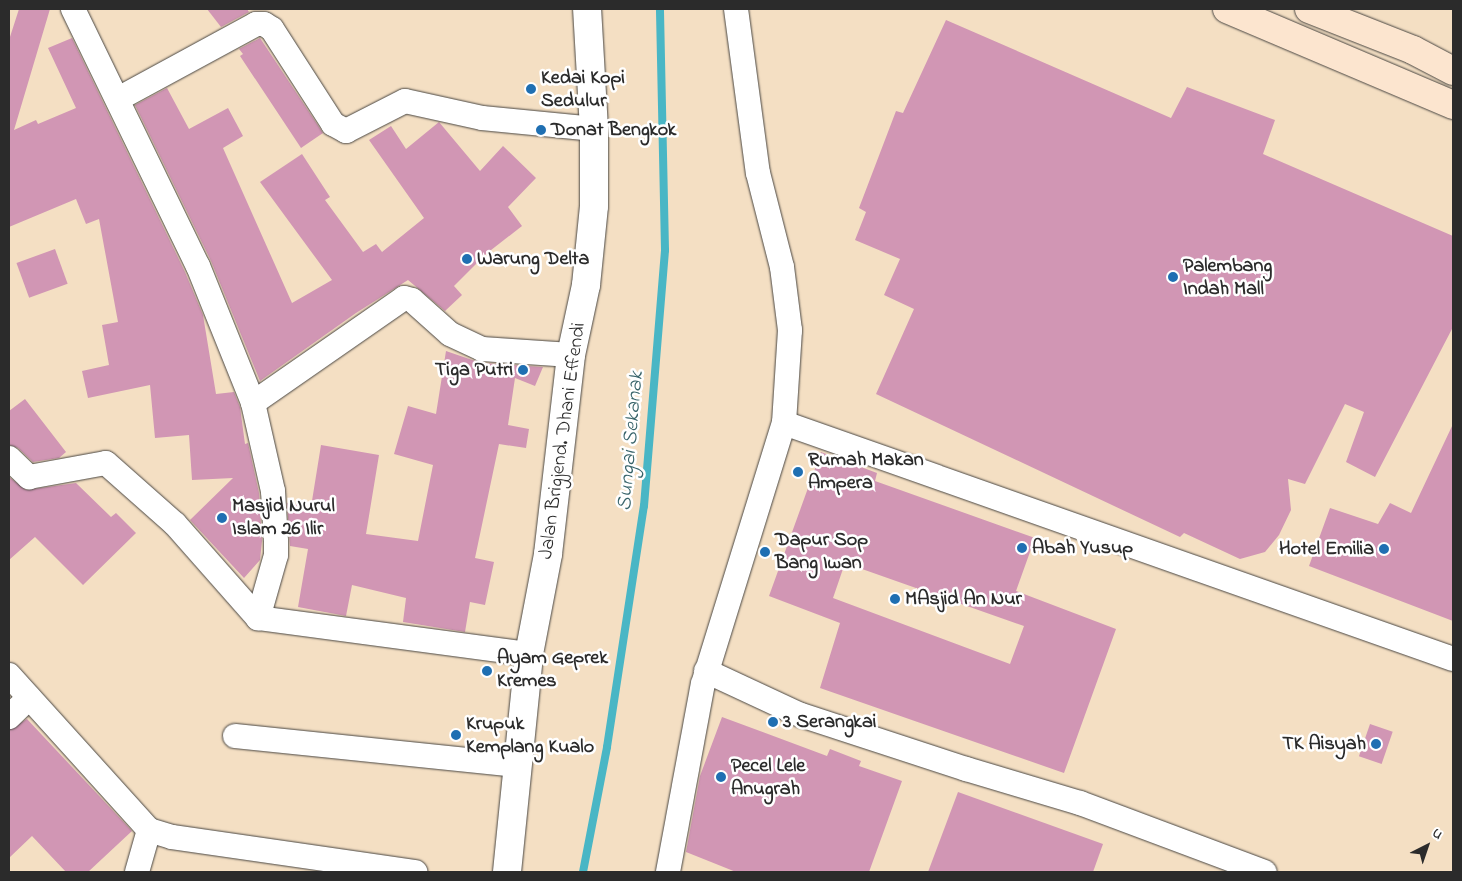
<!DOCTYPE html>
<style>
body{margin:0}
#map{position:relative;width:1462px;height:881px;overflow:hidden;background:#f4dfc3;font-family:"Indie Flower",sans-serif}
div>[style]{position:absolute}
.stream>*{height:8px;margin:-4px;padding:0 4px;transform-origin:4px;border-radius:4px;background:#49b6c5}
.building>*{inset:0;background:#d196b4;transform-origin:0 0}
.roads{filter:drop-shadow(0 0 1px #494642) drop-shadow(0 0 1px #494642)}
.minor>*{height:24px;margin:-12px;padding:0 12px;transform-origin:12px;border-radius:12px;background:#fff}
.tertiary>*{height:28px;margin:-14px;padding:0 14px;transform-origin:14px;border-radius:14px;background:#fff}
.secondary>*{height:28px;margin:-14px;padding:0 14px;transform-origin:14px;border-radius:14px;background:#fce5cf}
.dots>*{width:14px;height:14px;translate:-50% -50%;box-sizing:border-box;border:2px solid #fff;border-radius:50%}
span{translate:-50% -50%;white-space:nowrap;text-align:center;line-height:1.15;-webkit-text-stroke:5px #fff;paint-order:stroke}
.poi-label{font-size:20px;color:#2b2b2b;font-weight:700}
.left{translate:0 -50%;text-align:left}
.right{translate:-100% -50%;text-align:right}
.street-label{font-size:20px;color:#2b2b2b}
.water-label{font-size:21px;color:#376369;font-style:italic}
.frame{position:absolute;inset:0;border:10px solid #2b2b2b;pointer-events:none}
.north{position:absolute;left:1402px;top:821px;width:50px;height:50px;-webkit-text-stroke:4px #fff;paint-order:stroke;rotate:41deg;font-size:14px;font-weight:700;line-height:20px;text-align:center;color:#2b2b2b}
.north::after{content:'';display:block;margin:auto;width:18px;height:22px;background:#2b2b2b;clip-path:polygon(50% 0,100% 100%,50% 72%,0 100%)}
</style>
<div id="map">
<div class="stream">
<div style="left:583px;top:872px;width:127px;rotate:-79.1deg"></div>
<div style="left:607px;top:747px;width:244px;rotate:-81.3deg"></div>
<div style="left:644px;top:506px;width:257px;rotate:-85.3deg"></div>
<div style="left:665px;top:250px;width:241px;rotate:-91.2deg"></div>
</div>
<div class="building">
<div style="clip-path:polygon(19px 9px,50px 9px,14px 130px,36px 120px,38px 124px,76px 108px,48px 48px,72px 38px,185px 272px,203px 315px,216px 394px,234px 392px,240px 407px,245px 444px,248px 443px,259px 493px,262px 541px,260px 560px,244px 578px,190px 520px,233px 478px,192px 480px,189px 435px,155px 438px,150px 385px,88px 398px,82px 371px,109px 365px,102px 325px,118px 322px,99px 219px,86px 224px,76px 199px,9px 227px,9px 40px)"></div>
<div style="clip-path:polygon(207px 9px,247px 9px,249px 12px,221px 27px)"></div>
<div style="clip-path:polygon(946px 20px,1171px 118px,1187px 87px,1275px 120px,1263px 154px,1453px 236px,1453px 327px,1375px 477px,1346px 462px,1364px 412px,1345px 404px,1305px 484px,1288px 479px,1291px 510px,1279px 535px,1265px 552px,1240px 559px,1184px 533px,1180px 537px,876px 394px,914px 309px,884px 295px,900px 259px,855px 240px,866px 212px,859px 208px,896px 111px,903px 113px)"></div>
<div style="clip-path:polygon(260px 38px,323px 133px,301px 148px,240px 56px,243px 54px,239px 49px)"></div>
<div style="clip-path:polygon(167px 88px,189px 129px,228px 108px,243px 136px,223px 148px,292px 303px,332px 280px,260px 182px,302px 154px,330px 197px,325px 200px,363px 252px,376px 244px,382px 252px,424px 218px,369px 140px,391px 126px,406px 149px,439px 122px,480px 171px,503px 146px,536px 178px,508px 207px,522px 226px,486px 254px,454px 286px,462px 295px,445px 311px,408px 280px,356px 313px,260px 381px,211px 261px,135px 105px)"></div>
<div style="left:55px;top:249px;width:37px;height:41px;rotate:70deg"></div>
<div style="clip-path:polygon(446px 351px,481px 363px,543px 367px,535px 386px,515px 378px,508px 425px,529px 429px,526px 448px,499px 444px,475px 558px,494px 562px,485px 605px,470px 602px,465px 632px,403px 622px,406px 598px,352px 585px,346px 616px,298px 607px,308px 549px,290px 546px,287px 503px,311px 507px,321px 445px,379px 455px,366px 534px,418px 541px,433px 465px,394px 454px,408px 406px,436px 414px)"></div>
<div style="clip-path:polygon(25px 399px,66px 452px,59px 458px,33px 462px,18px 448px,9px 445px,9px 411px)"></div>
<div style="clip-path:polygon(1453px 424px,1453px 621px,1309px 566px,1330px 508px,1378px 524px,1390px 503px,1411px 513px)"></div>
<div style="clip-path:polygon(evenodd,821px 452px,877px 473px,875px 481px,1035px 538px,1016px 591px,1116px 629px,1064px 773px,820px 688px,840px 623px,769px 596px,821px 452px,845px 563px,1024px 626px,1010px 664px,833px 598px,845px 563px)"></div>
<div style="clip-path:polygon(9px 477px,26px 490px,76px 483px,111px 517px,116px 513px,136px 533px,83px 585px,35px 537px,9px 560px)"></div>
<div style="clip-path:polygon(722px 717px,827px 756px,830px 749px,861px 761px,859px 766px,902px 781px,869px 872px,736px 872px,686px 852px,700px 776px)"></div>
<div style="clip-path:polygon(27px 719px,132px 831px,88px 872px,66px 872px,32px 836px,9px 858px,9px 730px)"></div>
<div style="left:1370px;top:724px;width:24px;height:34px;rotate:19deg"></div>
<div style="clip-path:polygon(958px 792px,1103px 844px,1093px 872px,928px 872px)"></div>
</div>
<div class="roads">
<div class="minor">
<div style="left:73px;top:9px;width:286px;rotate:64.1deg"></div>
<div style="left:198px;top:266px;width:148px;rotate:68.1deg"></div>
<div style="left:253px;top:403px;width:90px;rotate:77.2deg"></div>
<div style="left:273px;top:491px;width:50px;rotate:86.6deg"></div>
<div style="left:276px;top:541px;width:14px;rotate:90deg"></div>
<div style="left:276px;top:555px;width:66px;rotate:105.9deg"></div>
<div style="left:736px;top:9px;width:165px;rotate:82.4deg"></div>
<div style="left:758px;top:173px;width:97px;rotate:75.7deg"></div>
<div style="left:782px;top:267px;width:64px;rotate:82.8deg"></div>
<div style="left:790px;top:330px;width:93px;rotate:93.7deg"></div>
<div style="left:118px;top:99px;width:157px;rotate:-28.5deg"></div>
<div style="left:256px;top:24px;width:8px"></div>
<div style="left:264px;top:24px;width:9px;rotate:32deg"></div>
<div style="left:272px;top:29px;width:113px;rotate:57.3deg"></div>
<div style="left:333px;top:124px;width:15px;rotate:28deg"></div>
<div style="left:346px;top:131px;width:66px;rotate:-27deg"></div>
<div style="left:405px;top:101px;width:79px;rotate:12.4deg"></div>
<div style="left:482px;top:118px;width:113px;rotate:5.6deg"></div>
<div style="left:253px;top:403px;width:184px;rotate:-34.8deg"></div>
<div style="left:404px;top:298px;width:8px;rotate:14deg"></div>
<div style="left:412px;top:300px;width:51px;rotate:41.8deg"></div>
<div style="left:450px;top:334px;width:35px;rotate:25deg"></div>
<div style="left:482px;top:349px;width:89px;rotate:3.9deg"></div>
<div style="left:9px;top:458px;width:28px;rotate:44deg"></div>
<div style="left:29px;top:477px;width:78px;rotate:-10.3deg"></div>
<div style="left:106px;top:463px;width:92px;rotate:41.5deg"></div>
<div style="left:175px;top:524px;width:125px;rotate:48.6deg"></div>
<div style="left:258px;top:618px;width:273px;rotate:7.6deg"></div>
<div style="left:706px;top:671px;width:105px;rotate:24.9deg"></div>
<div style="left:801px;top:715px;width:174px;rotate:18.1deg"></div>
<div style="left:966px;top:769px;width:119px;rotate:16.6deg"></div>
<div style="left:1080px;top:803px;width:197px;rotate:20.5deg"></div>
<div style="left:9px;top:675px;width:209px;rotate:47.9deg"></div>
<div style="left:149px;top:830px;width:24px;rotate:17deg"></div>
<div style="left:172px;top:837px;width:246px;rotate:8.2deg"></div>
<div style="left:9px;top:717px;width:28px;rotate:-44deg"></div>
<div style="left:235px;top:736px;width:284px;rotate:5.9deg"></div>
<div style="left:137px;top:872px;width:44px;rotate:-74.1deg"></div>
<div style="left:668px;top:872px;width:191px;rotate:-79.5deg"></div>
<div style="left:703px;top:684px;width:273px;rotate:-72.8deg"></div>
<div style="left:784px;top:423px;width:709px;rotate:19.43deg"></div>
</div>
<div class="tertiary">
<div style="left:507px;top:872px;width:219px;rotate:-84.2deg"></div>
<div style="left:529px;top:654px;width:102px;rotate:-79.2deg"></div>
<div style="left:548px;top:554px;width:200px;rotate:-83.4deg"></div>
<div style="left:571px;top:355px;width:72px;rotate:-77.9deg"></div>
<div style="left:586px;top:285px;width:79px;rotate:-84.2deg"></div>
<div style="left:594px;top:206px;width:77px;rotate:-90deg"></div>
<div style="left:594px;top:129px;width:120px;rotate:-93.3deg"></div>
</div>
<div class="secondary">
<div style="left:1227px;top:9px;width:246px;rotate:23deg"></div>
<div style="left:1309px;top:9px;width:112px;rotate:21.5deg"></div>
<div style="left:1413px;top:50px;width:45px;rotate:27.7deg"></div>
</div>
</div>
<div class="dots">
<div style="left:531px;top:89px;background:#1f6fb2"></div>
<div style="left:541px;top:130px;background:#1f6fb2"></div>
<div style="left:467px;top:259px;background:#1f6fb2"></div>
<div style="left:1173px;top:277px;background:#1f6fb2"></div>
<div style="left:523px;top:370px;background:#1f6fb2"></div>
<div style="left:798px;top:472px;background:#1f6fb2"></div>
<div style="left:222px;top:518px;background:#1f6fb2"></div>
<div style="left:1022px;top:548px;background:#1f6fb2"></div>
<div style="left:1384px;top:549px;background:#1f6fb2"></div>
<div style="left:765px;top:552px;background:#1f6fb2"></div>
<div style="left:895px;top:599px;background:#1f6fb2"></div>
<div style="left:487px;top:671px;background:#1f6fb2"></div>
<div style="left:773px;top:722px;background:#1f6fb2"></div>
<div style="left:456px;top:735px;background:#1f6fb2"></div>
<div style="left:1376px;top:744px;background:#1f6fb2"></div>
<div style="left:721px;top:777px;background:#1f6fb2"></div>
</div>
<div class="poi-label">
<span class="left" style="left:541px;top:90px">Kedai Kopi<br>Sedulur</span>
<span class="left" style="left:551px;top:130px">Donat Bengkok</span>
<span class="left" style="left:477px;top:259px">Warung Delta</span>
<span class="left" style="left:1183px;top:278px">Palembang<br>Indah Mall</span>
<span class="right" style="left:513px;top:370px">Tiga Putri</span>
<span class="left" style="left:808px;top:472px">Rumah Makan<br>Ampera</span>
<span class="left" style="left:232px;top:518px">Masjid Nurul<br>Islam 26 Ilir</span>
<span class="left" style="left:775px;top:552px">Dapur Sop<br>Bang Iwan</span>
<span class="left" style="left:1032px;top:548px">Abah Yusup</span>
<span class="right" style="left:1374px;top:549px">Hotel Emilia</span>
<span class="left" style="left:905px;top:599px">MAsjid An Nur</span>
<span class="left" style="left:497px;top:670px">Ayam Geprek<br>Kremes</span>
<span class="left" style="left:783px;top:722px">3 Serangkai</span>
<span class="left" style="left:466px;top:736px">Krupuk<br>Kemplang Kualo</span>
<span class="right" style="left:1366px;top:744px">TK Aisyah</span>
<span class="left" style="left:731px;top:778px">Pecel Lele<br>Anugrah</span>
</div>
<div class="street-label">
<span style="left:563px;top:441px;rotate:-82deg">Jalan Brigjend. Dhani Effendi</span>
</div>
<div class="water-label">
<span style="left:631px;top:441px;rotate:-85deg">Sungai Sekanak</span>
</div>
<div class="frame"></div>
<div class="north">U</div>
</div>
